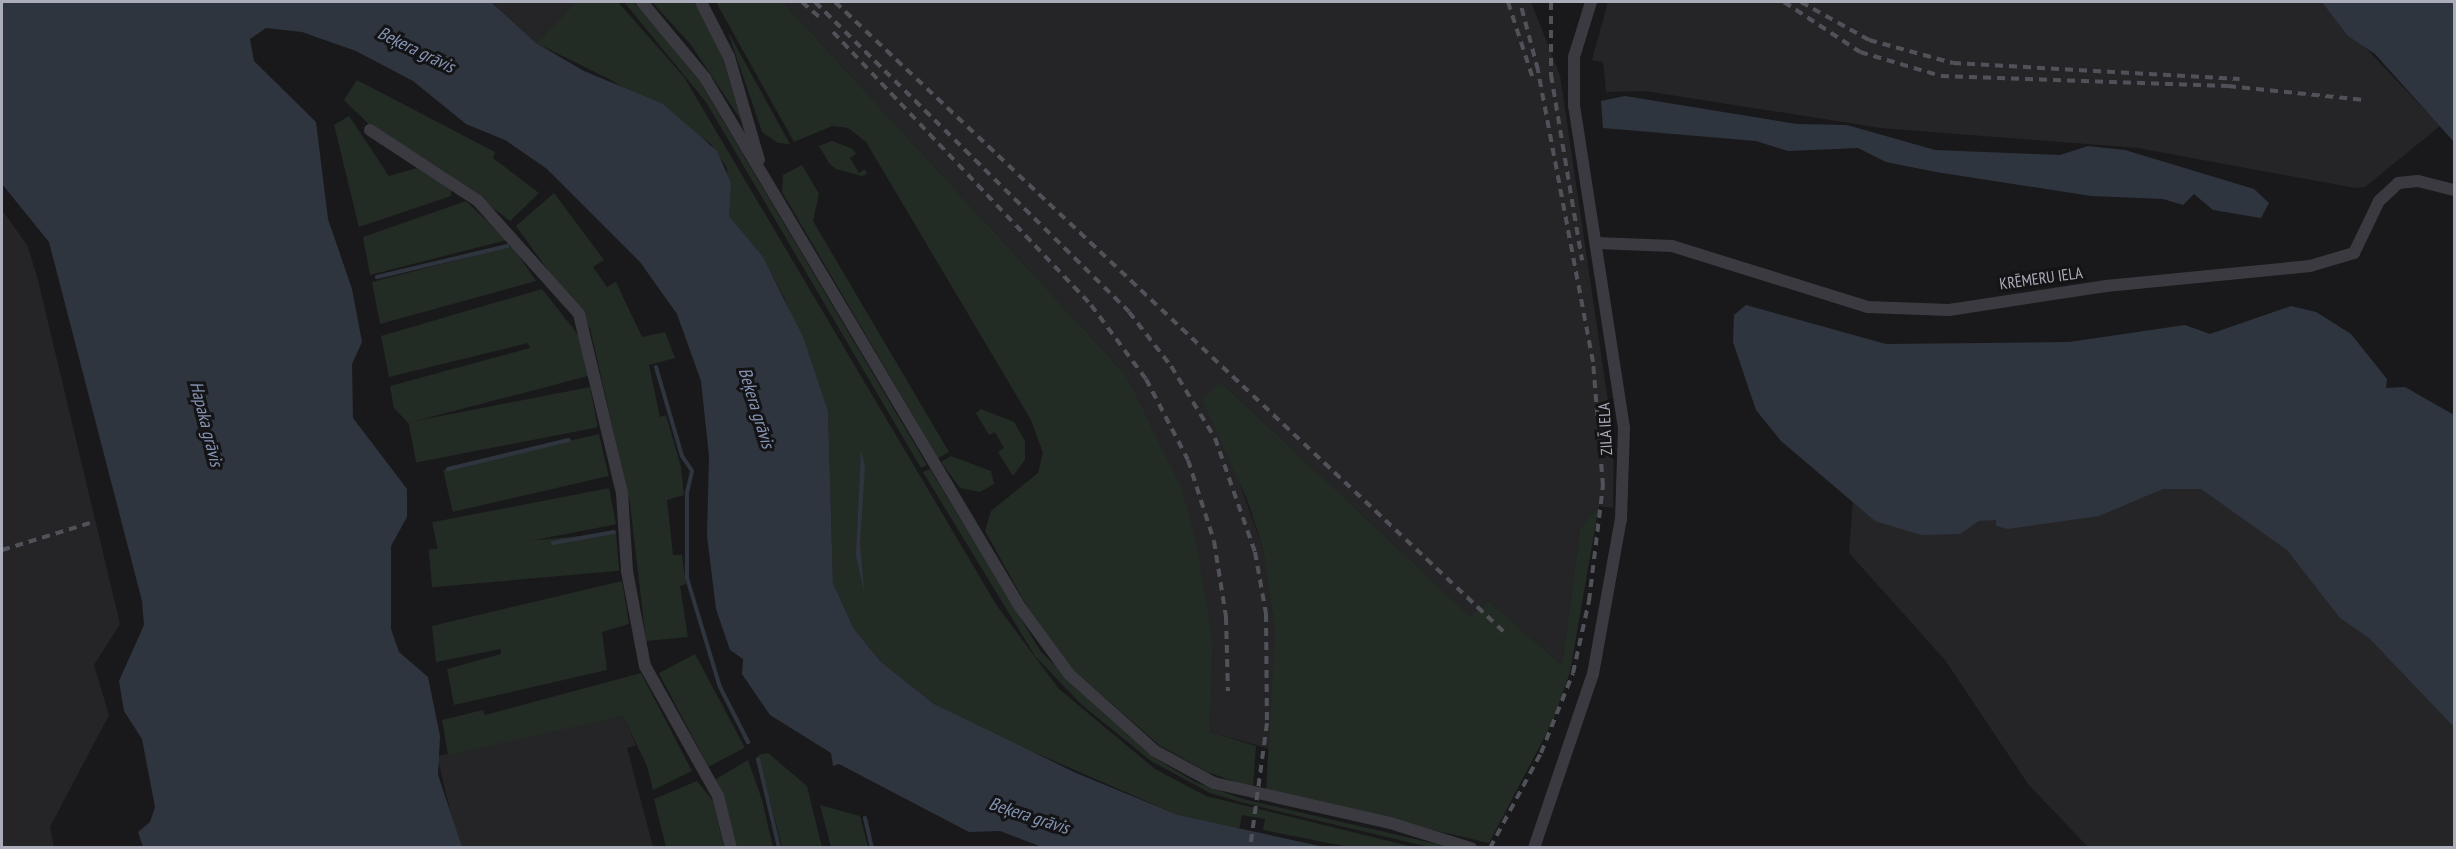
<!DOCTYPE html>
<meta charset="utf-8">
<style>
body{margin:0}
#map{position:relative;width:2456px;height:849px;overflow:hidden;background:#19191b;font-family:"PT Sans Narrow",sans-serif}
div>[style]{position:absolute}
.built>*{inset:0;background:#252528}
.green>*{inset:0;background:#232b25;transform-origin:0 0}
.water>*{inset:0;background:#2f353f}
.stream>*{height:4px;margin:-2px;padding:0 2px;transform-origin:2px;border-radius:2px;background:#2f353f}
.minor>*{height:12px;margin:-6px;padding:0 6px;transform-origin:6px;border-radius:6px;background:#3a3a40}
.rail>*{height:4px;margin-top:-2px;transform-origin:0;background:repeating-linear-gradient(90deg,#515159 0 8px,transparent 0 14px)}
span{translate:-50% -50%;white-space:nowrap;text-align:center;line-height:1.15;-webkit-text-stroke:6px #141416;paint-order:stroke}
.street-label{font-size:16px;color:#acadba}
.water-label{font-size:18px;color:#8594b3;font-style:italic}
.frame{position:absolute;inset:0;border:3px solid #acadba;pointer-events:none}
</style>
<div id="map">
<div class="built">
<div style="clip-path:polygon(491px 2px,576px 2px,536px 43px)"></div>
<div style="clip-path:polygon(783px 2px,1531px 2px,1560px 75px,1614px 442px,1613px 508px,1599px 506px,1580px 528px,1562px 665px,1489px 601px,1472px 618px,1221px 382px,1203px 400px,1227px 447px,1263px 549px,1275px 632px,1276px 681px,1270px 749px,1210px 732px,1213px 641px,1198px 551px,1125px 374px)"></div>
<div style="clip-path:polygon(1608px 2px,2322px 2px,2440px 126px,2365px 187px,2355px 188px,2138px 148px,1881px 128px,1645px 91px,1606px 92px,1603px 62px,1592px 60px)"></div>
<div style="clip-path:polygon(2px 210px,27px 245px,37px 276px,120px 624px,94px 665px,109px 715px,50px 827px,54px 847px,2px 847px)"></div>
<div style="clip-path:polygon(2253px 383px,2454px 572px,2454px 847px,2088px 847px,2028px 784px,1945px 660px,1849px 553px,1853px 499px)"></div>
<div style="clip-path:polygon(623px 716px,636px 745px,627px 748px,653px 847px,459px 847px,437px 756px)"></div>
</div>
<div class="green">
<div style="clip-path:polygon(576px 2px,618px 2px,684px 77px,997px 606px,1059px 689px,1155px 769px,1206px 796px,1413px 847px,1349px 847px,1263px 830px,1265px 819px,1242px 815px,1239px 830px,1178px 815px,976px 727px,934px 704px,881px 662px,854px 629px,833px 583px,828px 411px,784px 297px,763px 258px,729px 216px,727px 168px,711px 144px,611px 80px,536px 43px)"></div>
<div style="clip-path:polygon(624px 2px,633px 2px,648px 17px,700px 82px,927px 465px,921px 468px,706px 102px)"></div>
<div style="clip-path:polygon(652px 2px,693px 2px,699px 10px,719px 46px,741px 120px,691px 45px)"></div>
<div style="clip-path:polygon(716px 2px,783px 2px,1125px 374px,1182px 489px,1198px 551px,1213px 641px,1210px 732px,1256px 746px,1253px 788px,1207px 772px,1159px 745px,1072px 669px,1034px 619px,985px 531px,991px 511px,1038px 473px,1043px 453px,1031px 420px,866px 142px,848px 128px,832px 126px,794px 142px)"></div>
<div style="clip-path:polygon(728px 32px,790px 144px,778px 143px,762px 132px)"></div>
<div style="clip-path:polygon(357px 80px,495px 152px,493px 158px,539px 193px,510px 221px,444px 171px,377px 132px,344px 100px)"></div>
<div style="clip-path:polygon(349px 116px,389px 176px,417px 168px,451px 189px,451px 196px,359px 227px,334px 125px)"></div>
<div style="clip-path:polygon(832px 141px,853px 149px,856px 154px,850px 158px,859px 173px,865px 169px,867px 174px,862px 176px,836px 169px,829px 163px,819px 146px)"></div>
<div style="clip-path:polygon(802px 165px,819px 194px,813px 221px,949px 452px,938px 458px,782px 192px,783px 175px)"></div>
<div style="clip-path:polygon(554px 193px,604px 260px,593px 267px,607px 287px,616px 282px,642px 337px,665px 332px,675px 358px,649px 365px,660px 417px,666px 415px,681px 467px,684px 495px,667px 500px,673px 555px,682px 555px,686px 584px,680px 586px,688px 637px,646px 641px,630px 504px,590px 328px,516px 226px)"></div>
<div style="clip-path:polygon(466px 201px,507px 240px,370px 275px,363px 237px)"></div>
<div style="clip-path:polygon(512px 246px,536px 281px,380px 324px,372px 282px)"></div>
<div style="clip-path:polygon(542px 289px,580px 337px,588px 376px,408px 423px,394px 408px,390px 386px,530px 348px,528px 343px,389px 377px,381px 336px)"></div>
<div style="clip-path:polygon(1221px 382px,1471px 617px,1489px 601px,1562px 665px,1580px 528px,1599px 506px,1570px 672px,1553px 721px,1489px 843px,1266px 791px,1275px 632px,1263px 549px,1248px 502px,1202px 399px)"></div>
<div style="left:590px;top:387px;width:41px;height:185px;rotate:79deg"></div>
<div style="clip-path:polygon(981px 409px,1014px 422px,1025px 441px,1025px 460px,1013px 476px,998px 452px,1004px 448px,995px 432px,989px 435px,976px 413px)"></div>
<div style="left:599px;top:434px;width:43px;height:160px;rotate:77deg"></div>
<div style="clip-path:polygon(951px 456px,991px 471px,994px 484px,980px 492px,960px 488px,941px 462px)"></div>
<div style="clip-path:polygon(930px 469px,1041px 652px,1153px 757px,1195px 782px,1243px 799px,1449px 847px,1429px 847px,1240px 802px,1210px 793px,1151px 761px,1082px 705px,1035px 656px,923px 472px)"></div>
<div style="left:609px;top:488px;width:37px;height:180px;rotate:79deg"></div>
<div style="left:616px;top:533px;width:38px;height:188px;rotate:85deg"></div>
<div style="clip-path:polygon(622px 581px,629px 624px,602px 632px,607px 670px,454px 705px,447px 669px,501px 654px,501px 649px,436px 662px,432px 626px)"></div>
<div style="left:695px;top:654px;width:106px;height:41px;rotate:62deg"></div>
<div style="clip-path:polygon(641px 673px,692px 771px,653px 790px,647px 766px,623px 716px,448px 755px,442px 720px,483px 710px,485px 715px)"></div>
<div style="clip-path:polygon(768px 753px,807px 786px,822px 847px,782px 847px,758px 755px)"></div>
<div style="clip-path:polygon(748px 760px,762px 800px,773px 847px,737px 847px,716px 779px)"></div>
<div style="clip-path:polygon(697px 781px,713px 801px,724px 847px,666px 847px,654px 799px)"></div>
<div style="clip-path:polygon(820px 805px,860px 816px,868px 847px,831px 847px)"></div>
</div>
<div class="water">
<div style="clip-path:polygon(2px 2px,491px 2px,536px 43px,584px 71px,663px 104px,717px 151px,731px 183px,729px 216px,763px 257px,803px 337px,828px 411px,833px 583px,854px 629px,881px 662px,934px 704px,1076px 773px,1178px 815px,1324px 847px,1042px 847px,1000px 831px,969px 832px,839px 764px,833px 766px,831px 753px,770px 715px,742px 674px,743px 659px,730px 650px,716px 609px,707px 536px,709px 456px,701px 381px,677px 314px,640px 262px,547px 169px,505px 140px,466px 124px,413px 81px,356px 51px,302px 32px,266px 28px,250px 39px,254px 61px,316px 122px,328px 219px,352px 289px,362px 342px,352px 364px,353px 418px,407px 489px,407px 517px,391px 546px,391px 629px,399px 652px,428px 677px,440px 736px,438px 775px,462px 847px,143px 847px,138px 832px,150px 822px,155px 807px,142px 739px,124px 711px,119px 681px,144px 625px,142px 601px,49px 242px,2px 184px)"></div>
<div style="clip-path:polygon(2322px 2px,2454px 2px,2454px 142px,2375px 54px,2348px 36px)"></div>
<div style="clip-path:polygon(1625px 96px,1797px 124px,1847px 125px,1935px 150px,2060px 155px,2088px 146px,2125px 150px,2254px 189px,2269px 203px,2261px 218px,2213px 210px,2194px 194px,2183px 205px,2163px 199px,2091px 196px,1936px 172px,1886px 162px,1858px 148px,1788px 151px,1756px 141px,1603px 128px,1601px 101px)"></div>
<div style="clip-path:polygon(1746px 305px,1886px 344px,2069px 342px,2185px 325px,2210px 334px,2291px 306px,2316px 312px,2351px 334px,2387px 379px,2386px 388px,2405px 387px,2454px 415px,2454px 727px,2369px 638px,2340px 618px,2287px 550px,2201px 489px,2163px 489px,2099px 516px,2008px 529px,1996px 526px,1996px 520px,1979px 521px,1960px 534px,1921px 535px,1875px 521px,1781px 441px,1756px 410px,1733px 342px,1734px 315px)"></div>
<div style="clip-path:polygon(861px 450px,865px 467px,860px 543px,864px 592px,856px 555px)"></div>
</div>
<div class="stream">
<div style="left:377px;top:277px;width:134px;rotate:-13.4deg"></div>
<div style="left:656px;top:367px;width:93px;rotate:73.7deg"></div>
<div style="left:682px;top:456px;width:18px;rotate:56deg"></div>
<div style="left:692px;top:471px;width:22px;rotate:103deg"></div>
<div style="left:687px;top:492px;width:86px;rotate:90deg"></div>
<div style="left:687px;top:578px;width:114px;rotate:73.2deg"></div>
<div style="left:720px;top:687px;width:62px;rotate:63deg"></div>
<div style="left:448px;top:469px;width:124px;rotate:-13.5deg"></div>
<div style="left:553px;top:543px;width:62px;rotate:-10.2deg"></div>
<div style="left:758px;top:759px;width:91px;rotate:76.7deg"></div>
<div style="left:865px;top:818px;width:31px;rotate:77deg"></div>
</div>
<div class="minor">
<div style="left:642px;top:2px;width:99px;rotate:50.3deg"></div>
<div style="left:705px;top:78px;width:616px;rotate:59.23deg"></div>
<div style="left:1020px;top:607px;width:83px;rotate:53.8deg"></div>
<div style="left:1069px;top:674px;width:115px;rotate:41.8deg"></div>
<div style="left:1155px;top:751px;width:67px;rotate:28.5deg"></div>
<div style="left:1214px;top:783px;width:180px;rotate:12.8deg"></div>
<div style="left:1390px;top:823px;width:85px;rotate:17.2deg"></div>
<div style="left:701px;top:2px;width:62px;rotate:63deg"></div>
<div style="left:729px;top:57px;width:107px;rotate:73.8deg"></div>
<div style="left:370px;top:130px;width:129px;rotate:33.3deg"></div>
<div style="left:478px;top:201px;width:152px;rotate:48.2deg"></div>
<div style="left:579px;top:314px;width:184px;rotate:76.5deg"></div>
<div style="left:622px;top:493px;width:78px;rotate:86.3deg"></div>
<div style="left:627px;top:571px;width:97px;rotate:79.3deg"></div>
<div style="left:645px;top:666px;width:149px;rotate:60.7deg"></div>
<div style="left:718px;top:796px;width:54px;rotate:76deg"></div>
<div style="left:1597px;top:243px;width:75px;rotate:2.3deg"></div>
<div style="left:1672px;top:246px;width:205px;rotate:17.3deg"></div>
<div style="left:1868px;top:307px;width:81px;rotate:2.1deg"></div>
<div style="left:1949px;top:310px;width:159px;rotate:-8.7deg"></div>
<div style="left:2106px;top:286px;width:205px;rotate:-5.6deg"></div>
<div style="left:2310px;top:266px;width:46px;rotate:-16.5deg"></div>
<div style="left:2354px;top:253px;width:58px;rotate:-64.3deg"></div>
<div style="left:2379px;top:201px;width:26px;rotate:-43deg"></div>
<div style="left:2398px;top:183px;width:20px;rotate:-6deg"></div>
<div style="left:2418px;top:181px;width:37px;rotate:14deg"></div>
<div style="left:1534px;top:848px;width:184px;rotate:-71.3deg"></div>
<div style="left:1593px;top:674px;width:158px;rotate:-79.8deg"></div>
<div style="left:1621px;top:519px;width:91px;rotate:-88.1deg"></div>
<div style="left:1624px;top:428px;width:326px;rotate:-98.8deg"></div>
<div style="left:1574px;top:106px;width:49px;rotate:-90deg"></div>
<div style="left:1574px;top:57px;width:58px;rotate:-72.8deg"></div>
</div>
<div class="rail">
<div style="left:802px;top:2px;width:23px;rotate:41deg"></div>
<div style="left:815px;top:2px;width:441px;rotate:44.6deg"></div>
<div style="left:1129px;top:312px;width:68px;rotate:52.1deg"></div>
<div style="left:1171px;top:366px;width:84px;rotate:58.6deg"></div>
<div style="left:1215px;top:438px;width:121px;rotate:70.7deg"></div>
<div style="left:1255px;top:552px;width:63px;rotate:79.9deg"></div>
<div style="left:1266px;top:614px;width:109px;rotate:89.5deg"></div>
<div style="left:1267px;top:723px;width:126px;rotate:97.7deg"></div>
<div style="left:835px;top:2px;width:919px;rotate:43.28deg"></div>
<div style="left:1508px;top:2px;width:78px;rotate:72deg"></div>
<div style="left:1551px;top:2px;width:73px;rotate:90deg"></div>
<div style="left:1551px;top:75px;width:188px;rotate:80.5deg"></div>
<div style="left:1784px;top:2px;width:91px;rotate:33.3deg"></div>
<div style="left:1860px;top:52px;width:84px;rotate:16.5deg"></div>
<div style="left:1941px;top:76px;width:287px;rotate:2deg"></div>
<div style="left:2228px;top:86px;width:137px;rotate:5.9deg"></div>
<div style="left:1801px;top:2px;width:78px;rotate:29.2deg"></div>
<div style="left:1869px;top:40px;width:87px;rotate:15.3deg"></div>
<div style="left:1953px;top:63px;width:287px;rotate:3.2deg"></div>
<div style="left:833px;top:32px;width:376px;rotate:46.6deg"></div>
<div style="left:1091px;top:305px;width:92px;rotate:53.4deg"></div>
<div style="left:1146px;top:379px;width:91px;rotate:62.6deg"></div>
<div style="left:1188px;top:460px;width:85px;rotate:72.2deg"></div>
<div style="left:1214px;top:541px;width:77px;rotate:81deg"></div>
<div style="left:1226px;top:617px;width:74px;rotate:88.5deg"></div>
<div style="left:2px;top:550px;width:95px;rotate:-17.1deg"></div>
<div style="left:1490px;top:848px;width:108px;rotate:-61.8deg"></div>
<div style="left:1541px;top:753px;width:86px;rotate:-68.2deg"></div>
<div style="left:1573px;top:673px;width:74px;rotate:-77.5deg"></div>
<div style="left:1589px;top:601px;width:116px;rotate:-83.1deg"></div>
<div style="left:1603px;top:486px;width:124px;rotate:-94.6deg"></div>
<div style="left:1593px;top:362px;width:297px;rotate:-100.7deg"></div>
<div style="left:1538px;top:70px;width:70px;rotate:-104.8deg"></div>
</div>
<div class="street-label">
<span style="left:2041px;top:278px;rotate:-8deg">KRĒMERU IELA</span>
<span style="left:1605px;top:429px;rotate:-93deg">ZILĀ IELA</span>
</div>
<div class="water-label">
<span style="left:416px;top:50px;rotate:26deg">Beķera grāvis</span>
<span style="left:756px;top:408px;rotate:73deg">Beķera grāvis</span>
<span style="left:206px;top:424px;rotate:76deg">Hapaka grāvis</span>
<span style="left:1029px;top:816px;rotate:18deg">Beķera grāvis</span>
</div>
<div class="frame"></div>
</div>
